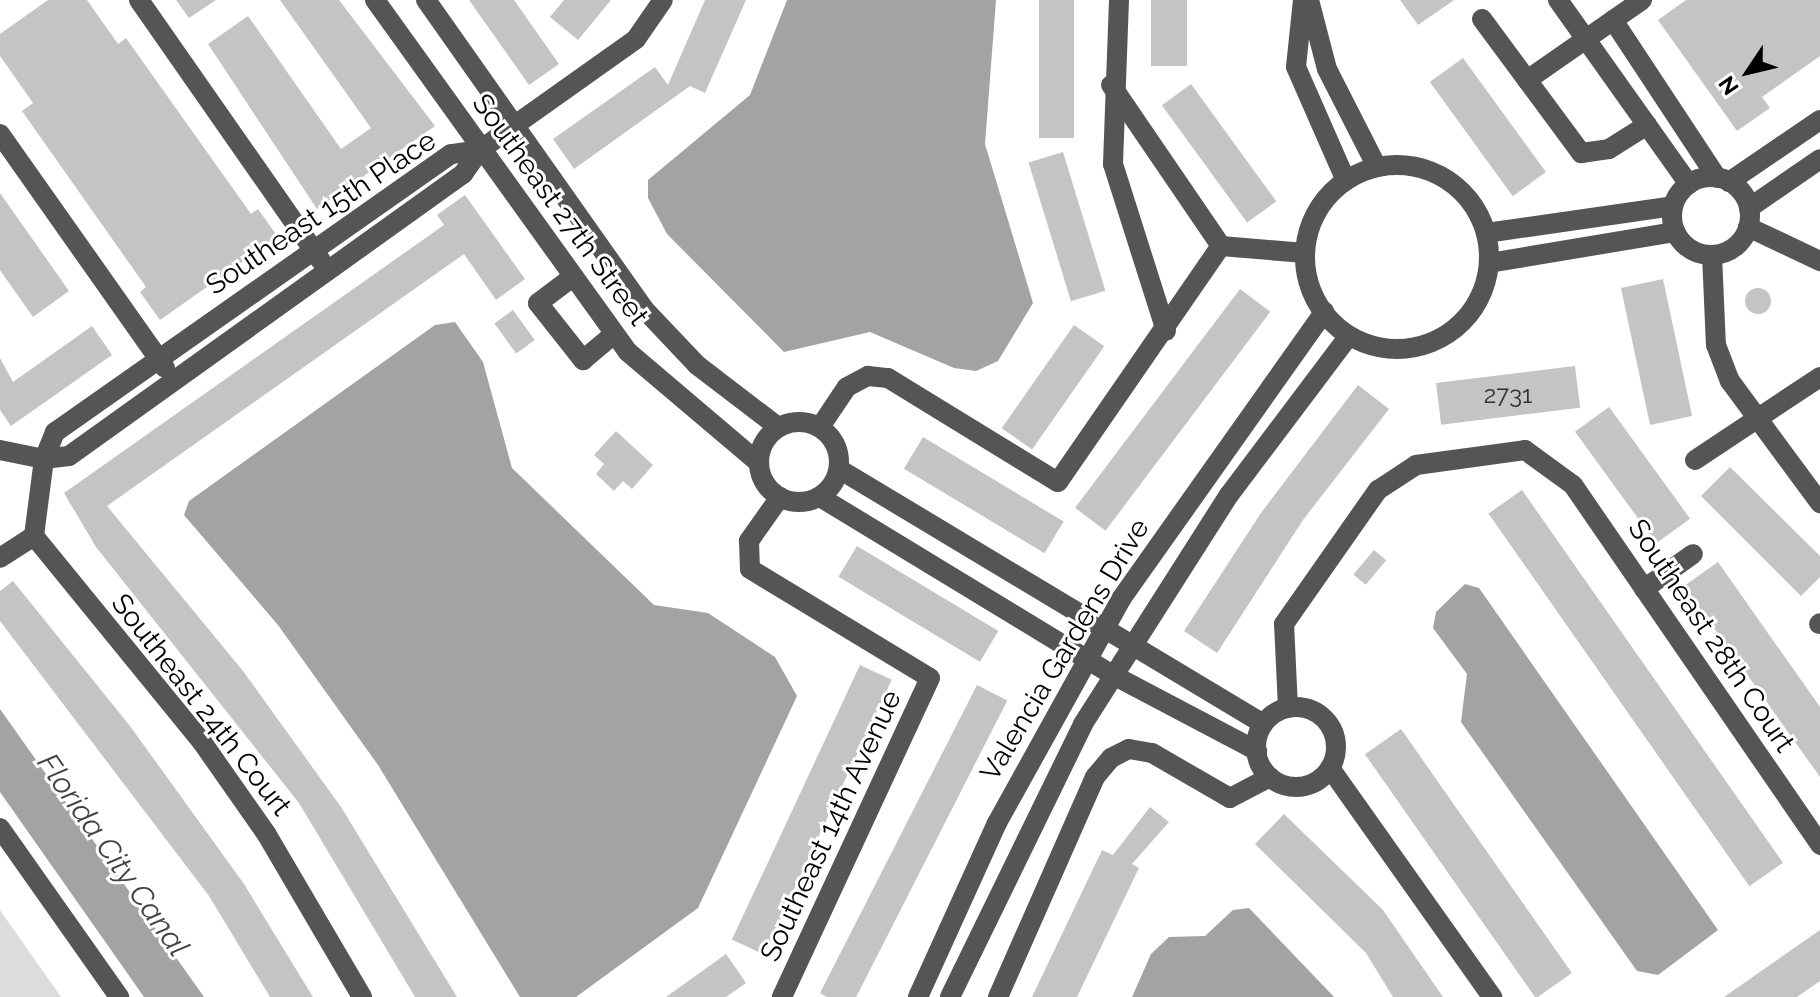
<!DOCTYPE html>
<style>
body{margin:0}
#map{position:relative;width:1820px;height:997px;overflow:hidden;background:#fff;font-family:Raleway,sans-serif}
div>[style]{position:absolute}
.green>*{inset:0;background:#dcdcdc}
.water>*{inset:0;background:#a3a3a3}
.building>*{inset:0;background:#c4c4c4;transform-origin:0 0}
.round{border-radius:50%}
.minor>*{height:20px;margin:-10px;padding:0 10px;transform-origin:10px;border-radius:10px;background:#555}
.minor>.ring{margin:-10px;padding:0;box-sizing:content-box;background:none;border:20px solid #555;border-radius:50%}
span{translate:-50% -50%;white-space:nowrap;text-align:center;line-height:1.15;-webkit-text-stroke:6px #fff;paint-order:stroke}
.number-label{font-size:24px;color:#313131}
.number-label span{-webkit-text-stroke-width:0}
.street-label{font-size:28px;color:#000}
.water-label{font-size:30px;color:#444;font-style:italic}
.north{position:absolute;left:1708px;top:32px;width:80px;height:80px;-webkit-text-stroke:6px #fff;paint-order:stroke;rotate:235deg;font-size:22px;font-weight:700;line-height:32px;text-align:center;color:#000}
.north::after{content:'';display:block;margin:auto;width:28px;height:36px;background:#000;clip-path:polygon(50% 0,100% 100%,50% 72%,0 100%)}
</style>
<div id="map">
<div class="green">
<div style="clip-path:polygon(0 910px,61px 997px,0 997px)"></div>
</div>
<div class="water">
<div style="clip-path:polygon(787px 0,996px 0,985px 144px,1033px 303px,998px 361px,976px 371px,954px 368px,870px 332px,784px 352px,667px 234px,648px 198px,648px 180px,750px 95px)"></div>
<div style="clip-path:polygon(455px 322px,483px 362px,512px 468px,654px 605px,708px 613px,775px 657px,797px 696px,698px 908px,576px 997px,520px 997px,378px 765px,278px 625px,184px 515px,189px 501px,435px 325px)"></div>
<div style="clip-path:polygon(1465px 584px,1479px 588px,1718px 930px,1658px 975px,1637px 971px,1461px 722px,1467px 674px,1433px 628px,1436px 612px)"></div>
<div style="clip-path:polygon(0 709px,204px 997px,144px 997px,0 792px)"></div>
<div style="clip-path:polygon(1249px 908px,1334px 997px,1132px 997px,1151px 954px,1169px 937px,1205px 936px,1233px 910px)"></div>
</div>
<div class="building">
<div style="clip-path:polygon(48px 0,87px 0,118px 44px,126px 38px,251px 214px,258px 209px,278px 237px,160px 320px,140px 292px,146px 287px,22px 111px,33px 103px,0 56px,0 34px)"></div>
<div style="clip-path:polygon(176px 0,216px 0,189px 18px)"></div>
<div style="clip-path:polygon(280px 0,339px 0,435px 126px,317px 209px,208px 44px,248px 16px,341px 149px,371px 128px)"></div>
<div style="clip-path:polygon(469px 0,514px 0,559px 64px,529px 85px)"></div>
<div style="clip-path:polygon(564px 0,611px 0,578px 40px,550px 17px)"></div>
<div style="clip-path:polygon(705px 0,746px 0,705px 93px,690px 86px,574px 169px,553px 139px,655px 67px,668px 85px)"></div>
<div style="left:1039px;top:0;width:35px;height:138px"></div>
<div style="left:1151px;top:0;width:36px;height:66px"></div>
<div style="clip-path:polygon(1400px 0,1454px 0,1418px 25px)"></div>
<div style="clip-path:polygon(1686px 0,1820px 0,1820px 56px,1762px 97px,1770px 108px,1737px 131px,1658px 20px)"></div>
<div style="left:1463px;top:58px;width:141px;height:41px;rotate:54deg"></div>
<div style="left:1191px;top:84px;width:145px;height:36px;rotate:54deg"></div>
<div style="left:1063px;top:152px;width:145px;height:36px;rotate:73deg"></div>
<div style="clip-path:polygon(0 193px,69px 291px,33px 317px,0 270px)"></div>
<div style="clip-path:polygon(465px 195px,525px 279px,496px 300px,464px 254px,107px 506px,243px 671px,341px 807px,457px 997px,415px 997px,299px 803px,96px 547px,64px 493px,444px 225px,437px 215px)"></div>
<div style="left:1663px;top:279px;width:140px;height:43px;rotate:78deg"></div>
<div class="round" style="left:1745px;top:288px;width:26px;height:26px"></div>
<div style="left:1240px;top:289px;width:38px;height:274px;rotate:37deg"></div>
<div style="left:513px;top:310px;width:37px;height:23px;rotate:54deg"></div>
<div style="left:1074px;top:325px;width:37px;height:126px;rotate:35deg"></div>
<div style="clip-path:polygon(92px 326px,112px 355px,11px 426px,0 410px,0 358px,13px 382px)"></div>
<div style="left:1575px;top:366px;width:42px;height:140px;rotate:83deg"></div>
<div style="clip-path:polygon(1358px 385px,1389px 409px,1303px 520px,1217px 653px,1184px 631px,1261px 513px)"></div>
<div style="left:1609px;top:407px;width:138px;height:42px;rotate:54deg"></div>
<div style="clip-path:polygon(616px 431px,653px 465px,632px 489px,623px 481px,614px 491px,596px 474px,604px 464px,594px 455px)"></div>
<div style="left:923px;top:437px;width:164px;height:37px;rotate:31deg"></div>
<div style="clip-path:polygon(1730px 467px,1820px 556px,1820px 577px,1801px 596px,1701px 496px)"></div>
<div style="left:1522px;top:490px;width:455px;height:41px;rotate:55deg"></div>
<div style="left:857px;top:546px;width:165px;height:36px;rotate:31deg"></div>
<div style="left:1374px;top:550px;width:16px;height:32px;rotate:40deg"></div>
<div style="clip-path:polygon(1718px 562px,1820px 707px,1820px 777px,1684px 586px)"></div>
<div style="clip-path:polygon(13px 581px,130px 726px,244px 884px,313px 997px,270px 997px,209px 896px,0 621px,0 591px)"></div>
<div style="left:860px;top:665px;width:35px;height:303px;rotate:25deg"></div>
<div style="left:977px;top:685px;width:34px;height:346px;rotate:27deg"></div>
<div style="left:1401px;top:729px;width:298px;height:44px;rotate:55deg"></div>
<div style="clip-path:polygon(1150px 807px,1169px 822px,1132px 864px,1139px 868px,1077px 997px,1032px 997px,1102px 850px,1113px 855px)"></div>
<div style="clip-path:polygon(1284px 814px,1383px 910px,1443px 997px,1393px 997px,1366px 953px,1255px 844px)"></div>
<div style="clip-path:polygon(1820px 930px,1820px 981px,1797px 997px,1724px 997px)"></div>
<div style="clip-path:polygon(726px 954px,746px 983px,726px 997px,666px 997px)"></div>
</div>
<div class="minor">
<div style="left:139px;top:0;width:318px;rotate:55.1deg"></div>
<div style="left:375px;top:0;width:433px;rotate:54.3deg"></div>
<div style="left:628px;top:352px;width:172px;rotate:40.3deg"></div>
<div style="left:426px;top:0;width:378px;rotate:54.8deg"></div>
<div style="left:644px;top:309px;width:77px;rotate:46.6deg"></div>
<div style="left:697px;top:365px;width:102px;rotate:37.4deg"></div>
<div style="left:1119px;top:0;width:164px;rotate:92.1deg"></div>
<div style="left:1113px;top:164px;width:175px;rotate:72.4deg"></div>
<div style="left:1303px;top:0;width:67px;rotate:96deg"></div>
<div style="left:1296px;top:67px;width:124px;rotate:66.3deg"></div>
<div style="left:1309px;top:0;width:71px;rotate:75.4deg"></div>
<div style="left:1327px;top:69px;width:110px;rotate:63deg"></div>
<div style="left:1558px;top:0;width:226px;rotate:54.6deg"></div>
<div style="left:1482px;top:19px;width:167px;rotate:53.5deg"></div>
<div style="left:1581px;top:153px;width:28px;rotate:-8deg"></div>
<div style="left:1609px;top:149px;width:45px;rotate:-32.3deg"></div>
<div style="left:1613px;top:20px;width:189px;rotate:56.6deg"></div>
<div style="left:1527px;top:80px;width:140px;rotate:-34.8deg"></div>
<div style="left:0;top:134px;width:286px;rotate:54.8deg"></div>
<div style="left:480px;top:150px;width:29px;rotate:172deg"></div>
<div style="left:451px;top:154px;width:484px;rotate:144.9deg"></div>
<div style="left:55px;top:432px;width:29px;rotate:112deg"></div>
<div style="left:44px;top:459px;width:25px;rotate:-7deg"></div>
<div style="left:69px;top:456px;width:485px;rotate:-35.6deg"></div>
<div style="left:463px;top:174px;width:29px;rotate:-55deg"></div>
<div style="left:480px;top:150px;width:191px;rotate:-35.4deg"></div>
<div style="left:636px;top:39px;width:47px;rotate:-55.3deg"></div>
<div class="ring" style="left:1305px;top:165px;width:164px;height:164px"></div>
<div class="ring" style="left:1672px;top:177px;width:58px;height:58px"></div>
<div style="left:1729px;top:182px;width:110px;rotate:-34.3deg"></div>
<div style="left:1749px;top:208px;width:86px;rotate:-34.6deg"></div>
<div style="left:1748px;top:227px;width:80px;rotate:25.3deg"></div>
<div style="left:1486px;top:233px;width:189px;rotate:-8.2deg"></div>
<div style="left:1221px;top:246px;width:84px;rotate:4.8deg"></div>
<div style="left:1712px;top:255px;width:90px;rotate:87.5deg"></div>
<div style="left:1716px;top:345px;width:39px;rotate:69deg"></div>
<div style="left:1730px;top:381px;width:152px;rotate:53.6deg"></div>
<div style="left:1489px;top:263px;width:189px;rotate:-9.5deg"></div>
<div style="left:570px;top:279px;width:40px;rotate:143deg"></div>
<div style="left:538px;top:303px;width:73px;rotate:51.7deg"></div>
<div style="left:583px;top:360px;width:40px;rotate:-40deg"></div>
<div class="ring" style="left:759px;top:422px;width:60px;height:60px"></div>
<div style="left:820px;top:427px;width:48px;rotate:-56deg"></div>
<div style="left:847px;top:387px;width:24px;rotate:-28deg"></div>
<div style="left:868px;top:376px;width:20px;rotate:6deg"></div>
<div style="left:888px;top:378px;width:199px;rotate:31.5deg"></div>
<div style="left:1058px;top:482px;width:287px;rotate:-55.4deg"></div>
<div style="left:1221px;top:246px;width:195px;rotate:-124.3deg"></div>
<div style="left:0;top:450px;width:45px;rotate:11.6deg"></div>
<div style="left:44px;top:459px;width:78px;rotate:97.4deg"></div>
<div style="left:34px;top:536px;width:40px;rotate:147.1deg"></div>
<div style="left:1695px;top:460px;width:150px;rotate:-33.6deg"></div>
<div style="left:839px;top:469px;width:495px;rotate:31deg"></div>
<div style="left:780px;top:497px;width:54px;rotate:125.2deg"></div>
<div style="left:749px;top:541px;width:28px;rotate:88deg"></div>
<div style="left:750px;top:569px;width:210px;rotate:31.2deg"></div>
<div style="left:930px;top:678px;width:352px;rotate:114.9deg"></div>
<div style="left:820px;top:497px;width:343px;rotate:31.3deg"></div>
<div style="left:1113px;top:675px;width:163px;rotate:27.8deg"></div>
<div style="left:34px;top:536px;width:266px;rotate:50.8deg"></div>
<div style="left:202px;top:742px;width:113px;rotate:55deg"></div>
<div style="left:267px;top:835px;width:188px;rotate:59.6deg"></div>
<div style="left:1644px;top:589px;width:60px;rotate:-35.5deg"></div>
<div style="left:1819px;top:624px;width:1px;rotate:-45deg"></div>
<div class="ring" style="left:1256px;top:707px;width:60px;height:60px"></div>
<div style="left:1288px;top:708px;width:84px;rotate:-92.7deg"></div>
<div style="left:1284px;top:624px;width:164px;rotate:-55deg"></div>
<div style="left:1378px;top:490px;width:45px;rotate:-33.3deg"></div>
<div style="left:1416px;top:465px;width:110px;rotate:-7.8deg"></div>
<div style="left:1525px;top:450px;width:59px;rotate:36.1deg"></div>
<div style="left:1573px;top:485px;width:437px;rotate:55.5deg"></div>
<div style="left:1330px;top:768px;width:281px;rotate:54.7deg"></div>
<div style="left:0;top:828px;width:207px;rotate:54.8deg"></div>
<div style="left:918px;top:997px;width:191px;rotate:-65.6deg"></div>
<div style="left:997px;top:823px;width:256px;rotate:-61deg"></div>
<div style="left:1121px;top:599px;width:352px;rotate:-54.7deg"></div>
<div style="left:950px;top:997px;width:304px;rotate:-64deg"></div>
<div style="left:1083px;top:724px;width:272px;rotate:-57.5deg"></div>
<div style="left:1229px;top:495px;width:199px;rotate:-53deg"></div>
<div style="left:998px;top:997px;width:240px;rotate:-66.2deg"></div>
<div style="left:1095px;top:777px;width:25px;rotate:-50deg"></div>
<div style="left:1111px;top:758px;width:20px;rotate:-27deg"></div>
<div style="left:1129px;top:749px;width:23px;rotate:10deg"></div>
<div style="left:1152px;top:753px;width:90px;rotate:30deg"></div>
<div style="left:1230px;top:798px;width:45px;rotate:-27.7deg"></div>
</div>
<div class="number-label">
<span style="left:1508px;top:395px">2731</span>
</div>
<div class="street-label">
<span style="left:560px;top:210px;rotate:54deg">Southeast 27th Street</span>
<span style="left:321px;top:213px;rotate:-34deg">Southeast 15th Place</span>
<span style="left:1711px;top:636px;rotate:56deg">Southeast 28th Court</span>
<span style="left:1065px;top:650px;rotate:-59deg">Valencia Gardens Drive</span>
<span style="left:201px;top:705px;rotate:52deg">Southeast 24th Court</span>
<span style="left:831px;top:826px;rotate:-65deg">Southeast 14th Avenue</span>
</div>
<div class="water-label">
<span style="left:113px;top:855px;rotate:55deg">Florida City Canal</span>
</div>
<div class="north">N</div>
</div>
